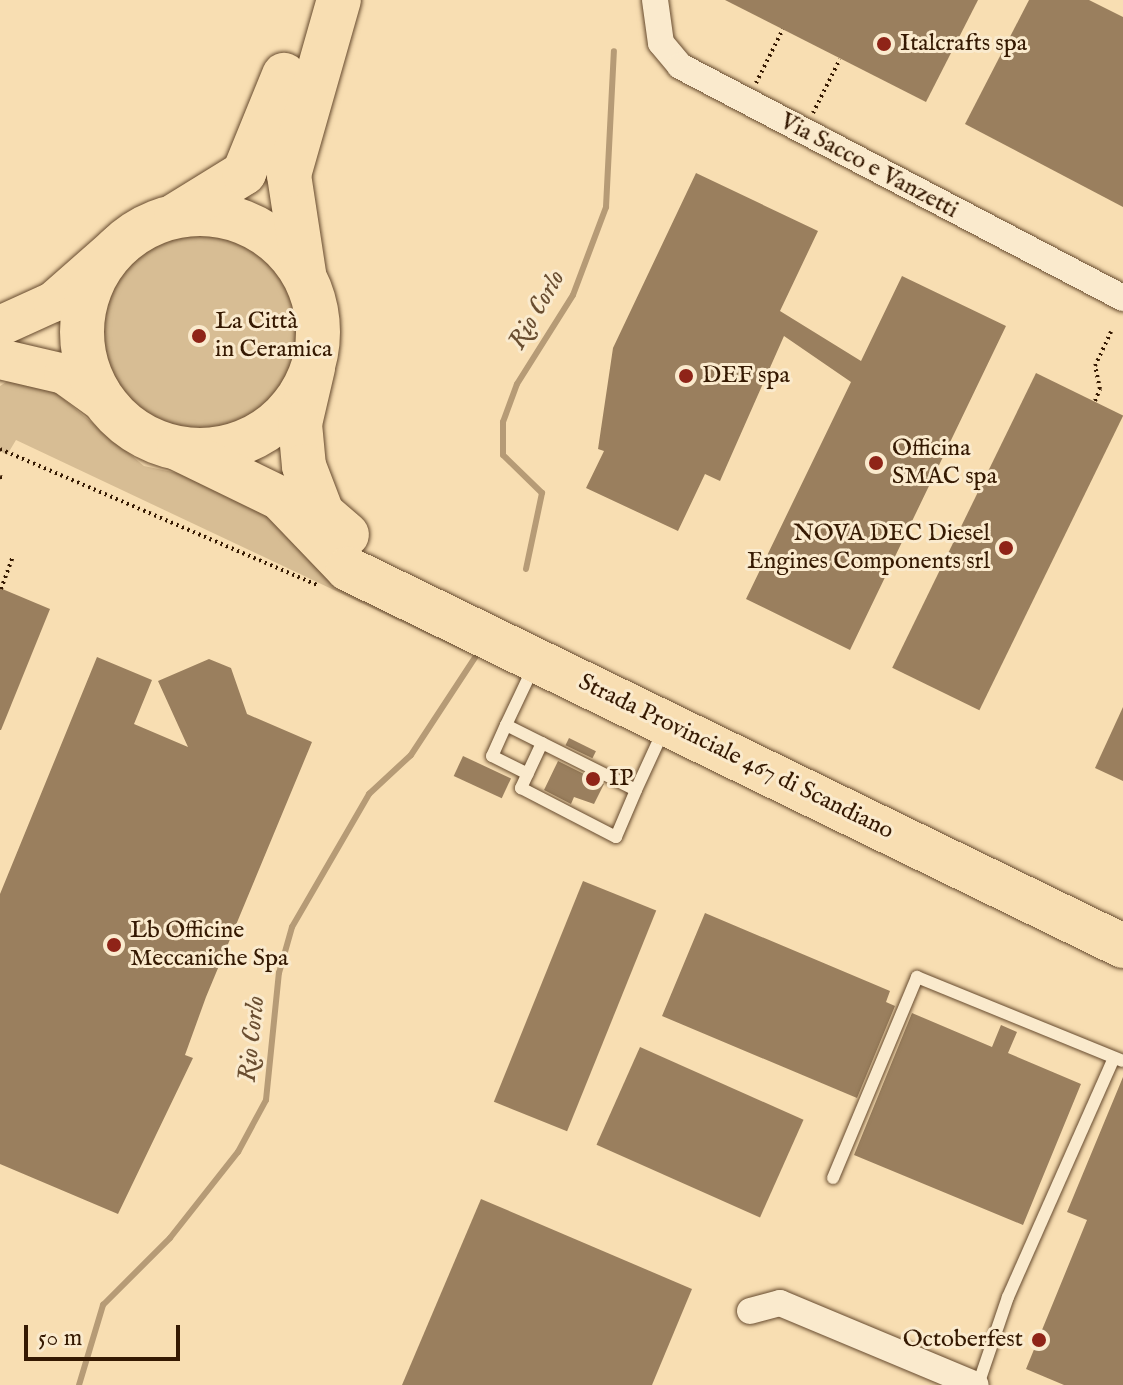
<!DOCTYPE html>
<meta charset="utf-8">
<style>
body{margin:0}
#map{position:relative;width:1123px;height:1385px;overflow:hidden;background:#f8deb2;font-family:"IM FELL English",serif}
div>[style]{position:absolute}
.green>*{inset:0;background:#d7bd94}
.round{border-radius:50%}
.stream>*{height:6px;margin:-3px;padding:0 3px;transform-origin:3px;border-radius:3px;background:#b69b76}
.building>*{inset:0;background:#9a7f5e;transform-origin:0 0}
.path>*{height:4px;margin-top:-2px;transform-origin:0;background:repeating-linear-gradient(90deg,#351902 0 2px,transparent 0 6px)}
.roads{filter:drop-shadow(0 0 2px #664a2e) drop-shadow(0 0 2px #664a2e)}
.lane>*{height:12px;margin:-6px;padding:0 6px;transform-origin:6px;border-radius:6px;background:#faeacd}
.street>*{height:26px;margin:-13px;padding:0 13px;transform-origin:13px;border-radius:13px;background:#faeacd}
.primary>*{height:40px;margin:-20px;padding:0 20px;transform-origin:20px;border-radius:20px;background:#f8deb2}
.highway>*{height:44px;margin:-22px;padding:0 22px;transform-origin:22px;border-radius:22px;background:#f8deb2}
.highway>.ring{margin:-22px;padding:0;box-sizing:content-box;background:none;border:44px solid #f8deb2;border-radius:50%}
.dots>*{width:22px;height:22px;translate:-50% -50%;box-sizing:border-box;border:4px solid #faeacd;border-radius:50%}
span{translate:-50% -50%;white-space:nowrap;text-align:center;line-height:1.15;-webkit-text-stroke:6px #faeacd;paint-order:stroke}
.poi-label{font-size:24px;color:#351902}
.left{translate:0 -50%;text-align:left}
.right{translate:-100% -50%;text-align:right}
.street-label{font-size:24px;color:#351902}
.water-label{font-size:26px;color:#694d30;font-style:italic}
.scale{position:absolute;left:24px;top:1325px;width:156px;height:36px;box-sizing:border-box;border:4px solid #351902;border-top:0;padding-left:10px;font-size:24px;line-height:28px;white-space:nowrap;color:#351902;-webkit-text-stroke:6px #faeacd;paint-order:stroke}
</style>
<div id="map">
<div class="green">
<div class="round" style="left:95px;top:229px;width:210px;height:210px"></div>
<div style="clip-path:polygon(14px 377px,43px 382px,144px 466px,215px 481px,469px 637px,463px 651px,16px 440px,7px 455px,0 451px,0 386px)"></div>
</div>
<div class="stream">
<div style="left:526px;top:569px;width:78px;rotate:-78.1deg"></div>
<div style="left:542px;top:493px;width:54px;rotate:-135.7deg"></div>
<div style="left:503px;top:455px;width:33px;rotate:-90deg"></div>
<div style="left:503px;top:422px;width:40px;rotate:-69.8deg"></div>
<div style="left:517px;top:384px;width:105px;rotate:-57.8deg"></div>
<div style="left:573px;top:295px;width:94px;rotate:-69.4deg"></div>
<div style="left:606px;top:207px;width:156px;rotate:-87.1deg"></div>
<div style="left:79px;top:1385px;width:84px;rotate:-73.3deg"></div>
<div style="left:103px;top:1305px;width:95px;rotate:-45deg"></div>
<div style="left:170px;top:1238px;width:110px;rotate:-51.7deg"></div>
<div style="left:238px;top:1152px;width:59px;rotate:-61.7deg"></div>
<div style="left:266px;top:1100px;width:128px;rotate:-84.2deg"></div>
<div style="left:279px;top:973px;width:48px;rotate:-74.2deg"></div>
<div style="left:292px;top:927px;width:154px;rotate:-59.9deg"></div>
<div style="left:369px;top:794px;width:57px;rotate:-42.9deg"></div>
<div style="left:411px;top:755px;width:126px;rotate:-56.7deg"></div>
</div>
<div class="building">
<div style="clip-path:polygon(725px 0,978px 0,926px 102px)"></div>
<div style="clip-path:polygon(1029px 0,1089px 0,1123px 17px,1123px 207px,965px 124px)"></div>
<div style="clip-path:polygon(696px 173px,818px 231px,780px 311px,861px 361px,902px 276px,1006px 326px,850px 650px,746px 599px,851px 382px,784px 336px,720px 481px,705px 474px,678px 531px,586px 488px,604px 451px,598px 449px,613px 348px)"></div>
<div style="left:1036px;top:373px;width:97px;height:328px;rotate:26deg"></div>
<div style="clip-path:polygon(0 588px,50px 609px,1px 730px,0 730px)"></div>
<div style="clip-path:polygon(97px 657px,152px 680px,134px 724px,188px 747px,158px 681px,209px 659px,231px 668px,247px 714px,312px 742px,206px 997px,185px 1055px,193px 1058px,118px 1214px,0 1164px,0 894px)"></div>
<div style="clip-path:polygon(1123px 707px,1123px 781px,1095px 768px)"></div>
<div style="left:569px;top:738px;width:30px;height:8px;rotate:26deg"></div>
<div style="left:463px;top:756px;width:53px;height:22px;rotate:25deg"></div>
<div style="clip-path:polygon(558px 761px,604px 784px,594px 804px,574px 797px,571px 804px,544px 790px)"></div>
<div style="left:583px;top:881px;width:79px;height:238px;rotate:22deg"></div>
<div style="clip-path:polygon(705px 913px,890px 991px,886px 1002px,895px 1006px,857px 1098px,662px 1016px)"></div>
<div style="clip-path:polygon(912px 1013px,992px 1047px,1001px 1025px,1017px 1032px,1008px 1053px,1081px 1084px,1023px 1225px,854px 1155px)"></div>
<div style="left:640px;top:1047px;width:179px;height:107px;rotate:24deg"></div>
<div style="clip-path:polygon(1123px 1077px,1123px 1385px,1064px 1385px,1026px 1369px,1087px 1220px,1067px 1212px)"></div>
<div style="clip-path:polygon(481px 1199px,692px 1289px,652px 1385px,402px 1385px)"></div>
</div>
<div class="path">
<div style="left:756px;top:83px;width:60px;rotate:-63.4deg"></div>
<div style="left:813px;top:113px;width:60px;rotate:-63.4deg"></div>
<div style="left:1095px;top:401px;width:13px;rotate:-67deg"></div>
<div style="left:1100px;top:389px;width:24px;rotate:-102deg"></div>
<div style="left:1095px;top:366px;width:38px;rotate:-65deg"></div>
<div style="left:0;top:449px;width:346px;rotate:23.2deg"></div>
<div style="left:0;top:477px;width:3px;rotate:18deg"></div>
<div style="left:1px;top:589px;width:33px;rotate:-70deg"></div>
</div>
<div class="roads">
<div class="lane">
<div style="left:534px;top:666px;width:65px;rotate:115.4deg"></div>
<div style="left:506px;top:725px;width:145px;rotate:26.6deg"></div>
<div style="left:636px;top:790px;width:67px;rotate:-65.3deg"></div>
<div style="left:506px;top:725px;width:34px;rotate:114deg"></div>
<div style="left:492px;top:756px;width:40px;rotate:26.6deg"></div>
<div style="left:542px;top:743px;width:50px;rotate:115deg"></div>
<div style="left:521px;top:788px;width:107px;rotate:27.3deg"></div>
<div style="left:616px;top:837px;width:51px;rotate:-66.9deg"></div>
<div style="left:833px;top:1178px;width:218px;rotate:-67.3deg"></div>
<div style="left:917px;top:977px;width:222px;rotate:22.2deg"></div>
<div style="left:978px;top:1385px;width:93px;rotate:-71.2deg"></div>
<div style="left:1008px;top:1297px;width:261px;rotate:-66.1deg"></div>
</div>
<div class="street">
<div style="left:655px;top:0;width:43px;rotate:82.1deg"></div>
<div style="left:661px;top:43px;width:30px;rotate:50deg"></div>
<div style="left:680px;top:66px;width:500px;rotate:27.64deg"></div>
<div style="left:750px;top:1311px;width:31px;rotate:-15deg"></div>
<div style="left:780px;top:1303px;width:212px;rotate:22.7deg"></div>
</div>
<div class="primary">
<div style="left:0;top:326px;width:58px;rotate:-24.4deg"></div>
<div style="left:53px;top:302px;width:89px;rotate:-41.4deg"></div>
<div style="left:0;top:359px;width:66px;rotate:13.2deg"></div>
<div style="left:64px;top:374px;width:48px;rotate:35.7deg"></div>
</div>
<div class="highway">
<div class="ring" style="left:82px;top:214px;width:192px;height:192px"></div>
<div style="left:176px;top:215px;width:80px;rotate:-31.7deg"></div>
<div style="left:244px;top:173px;width:106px;rotate:-67.8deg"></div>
<div style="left:304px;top:273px;width:99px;rotate:-98.7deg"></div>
<div style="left:289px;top:175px;width:182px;rotate:-74.1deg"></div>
<div style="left:313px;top:368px;width:57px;rotate:103.1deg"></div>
<div style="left:300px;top:424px;width:42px;rotate:84.6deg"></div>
<div style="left:304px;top:466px;width:50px;rotate:69deg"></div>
<div style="left:322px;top:513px;width:33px;rotate:41deg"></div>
<div style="left:179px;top:449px;width:112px;rotate:25.9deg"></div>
<div style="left:280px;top:498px;width:98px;rotate:46.2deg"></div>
<div style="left:348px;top:569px;width:862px;rotate:25.94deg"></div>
</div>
</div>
<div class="dots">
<div style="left:884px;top:44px;background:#8f2418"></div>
<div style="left:199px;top:336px;background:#8f2418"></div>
<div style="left:686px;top:376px;background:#8f2418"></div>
<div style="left:876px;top:463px;background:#8f2418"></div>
<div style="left:1006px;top:548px;background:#8f2418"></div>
<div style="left:593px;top:779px;background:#8f2418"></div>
<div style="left:114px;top:945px;background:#8f2418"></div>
<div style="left:1039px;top:1340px;background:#8f2418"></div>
</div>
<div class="poi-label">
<span class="left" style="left:900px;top:44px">Italcrafts spa</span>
<span class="left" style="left:215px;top:336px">La Città<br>in Ceramica</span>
<span class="left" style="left:702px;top:376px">DEF spa</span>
<span class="left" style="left:892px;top:463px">Officina<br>SMAC spa</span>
<span class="right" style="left:990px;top:548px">NOVA DEC Diesel<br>Engines Components srl</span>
<span class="left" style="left:609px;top:779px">IP</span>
<span class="left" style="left:130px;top:945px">Lb Officine<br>Meccaniche Spa</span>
<span class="right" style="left:1023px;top:1340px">Octoberfest</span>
</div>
<div class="street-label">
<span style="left:869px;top:166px;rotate:28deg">Via Sacco e Vanzetti</span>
<span style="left:736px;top:757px;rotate:26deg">Strada Provinciale 467 di Scandiano</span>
</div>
<div class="water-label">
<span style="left:537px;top:310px;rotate:-60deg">Rio Corlo</span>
<span style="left:252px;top:1039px;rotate:-84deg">Rio Corlo</span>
</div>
<div class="scale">50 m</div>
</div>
